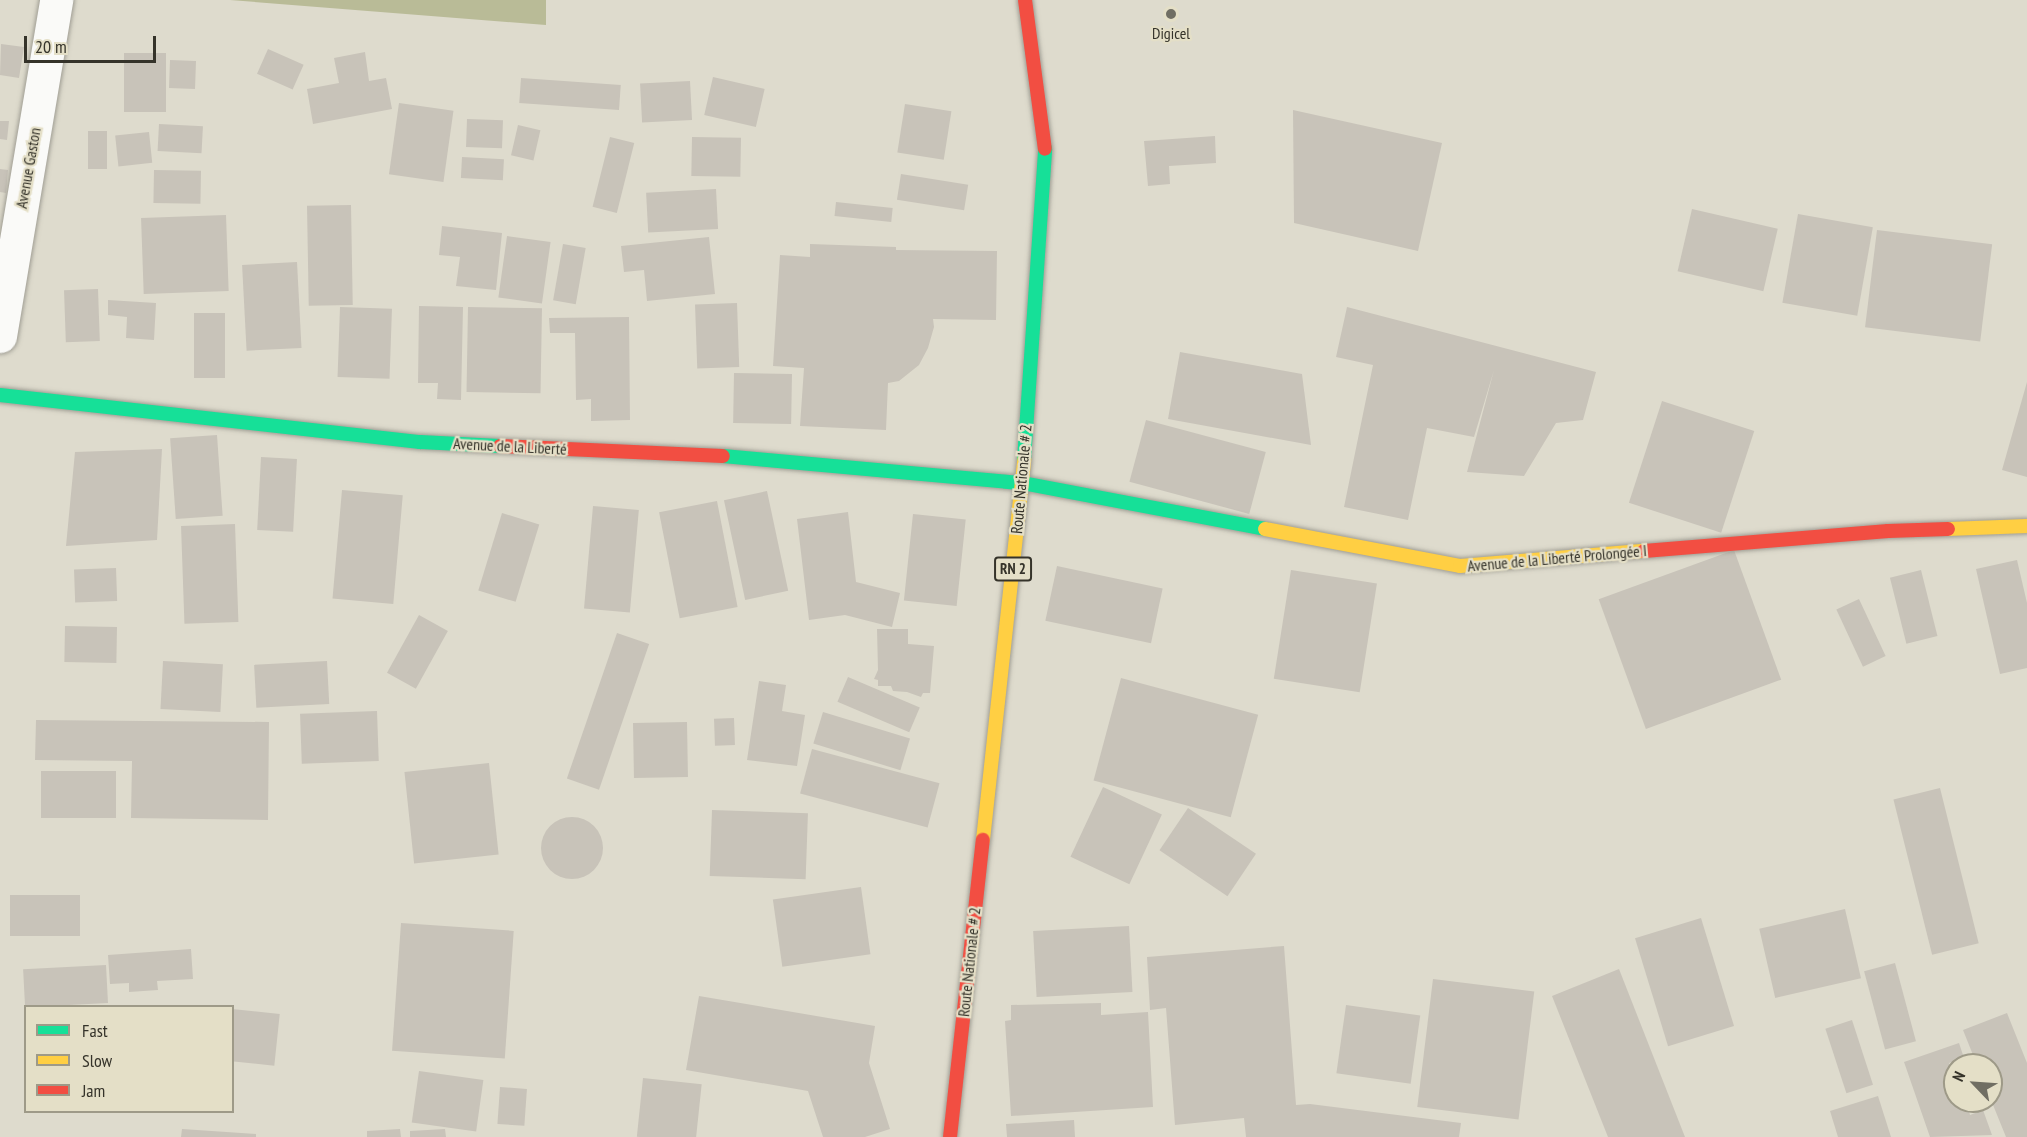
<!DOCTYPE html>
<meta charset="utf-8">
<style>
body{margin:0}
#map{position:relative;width:2027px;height:1137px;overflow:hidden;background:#dedbcd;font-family:"PT Sans Narrow",sans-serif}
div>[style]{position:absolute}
.forest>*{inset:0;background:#b9bb97}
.building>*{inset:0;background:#c8c3b9;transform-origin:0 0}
.round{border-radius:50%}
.roads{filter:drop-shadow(0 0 2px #a09e94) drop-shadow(0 0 2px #a09e94)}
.street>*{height:33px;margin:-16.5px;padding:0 16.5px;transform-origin:16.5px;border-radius:16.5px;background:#fafaf8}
.fast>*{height:14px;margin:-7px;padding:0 7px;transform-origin:7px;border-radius:7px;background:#16e098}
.slow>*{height:14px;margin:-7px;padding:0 7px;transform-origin:7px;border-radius:7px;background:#ffcf43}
.jam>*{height:14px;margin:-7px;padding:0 7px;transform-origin:7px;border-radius:7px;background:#f24e42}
.dots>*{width:16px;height:16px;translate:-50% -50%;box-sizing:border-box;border:3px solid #e4dfc7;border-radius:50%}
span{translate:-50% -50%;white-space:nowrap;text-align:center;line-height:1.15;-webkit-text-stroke:4.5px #e4dfc7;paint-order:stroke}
.shield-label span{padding:2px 4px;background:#e4dfc7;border:2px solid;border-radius:4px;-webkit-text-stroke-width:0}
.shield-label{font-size:15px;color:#35332a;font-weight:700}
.poi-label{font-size:16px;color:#35332a}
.street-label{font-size:16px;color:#35332a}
.legend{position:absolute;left:24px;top:1005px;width:210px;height:108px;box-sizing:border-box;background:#e4dfc7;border:2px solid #9e9a88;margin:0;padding:8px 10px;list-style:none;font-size:18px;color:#35332a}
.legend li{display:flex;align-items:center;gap:12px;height:30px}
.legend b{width:30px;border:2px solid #9e9a88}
.north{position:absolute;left:1943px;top:1053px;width:60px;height:60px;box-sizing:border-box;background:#e4dfc7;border:2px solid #9e9a88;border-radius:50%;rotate:295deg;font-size:16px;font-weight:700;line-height:24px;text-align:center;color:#35332a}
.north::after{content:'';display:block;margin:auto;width:21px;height:27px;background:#706e63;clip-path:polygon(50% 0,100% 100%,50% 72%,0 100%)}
.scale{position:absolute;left:24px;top:36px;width:132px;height:27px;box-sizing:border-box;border:3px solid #35332a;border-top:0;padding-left:8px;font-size:18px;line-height:21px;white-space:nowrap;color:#35332a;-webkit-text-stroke:4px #e4dfc7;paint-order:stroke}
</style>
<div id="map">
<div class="forest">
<div style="clip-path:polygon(230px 0,546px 0,546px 25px)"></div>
</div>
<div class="building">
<div style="clip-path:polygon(1px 44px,24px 47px,19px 78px,0 75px)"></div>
<div style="left:268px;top:49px;width:39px;height:27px;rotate:24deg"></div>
<div style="clip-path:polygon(365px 52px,369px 81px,386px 78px,392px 109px,313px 124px,307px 89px,339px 83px,334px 58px)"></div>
<div style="left:124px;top:53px;width:42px;height:59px"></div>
<div style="left:196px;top:61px;width:28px;height:26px;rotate:92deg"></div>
<div style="left:713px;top:77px;width:53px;height:39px;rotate:13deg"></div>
<div style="left:521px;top:78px;width:100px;height:25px;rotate:4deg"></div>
<div style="left:690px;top:81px;width:39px;height:50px;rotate:87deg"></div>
<div style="left:399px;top:103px;width:55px;height:72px;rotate:8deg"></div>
<div style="left:905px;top:104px;width:47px;height:49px;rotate:9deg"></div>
<div style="clip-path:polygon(1293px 110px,1442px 143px,1418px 251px,1294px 223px)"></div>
<div style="left:467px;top:119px;width:36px;height:28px;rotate:2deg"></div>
<div style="clip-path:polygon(0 121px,9px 121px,7px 140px,0 139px)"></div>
<div style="left:159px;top:124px;width:44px;height:27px;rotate:3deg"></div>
<div style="left:518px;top:125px;width:23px;height:31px;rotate:13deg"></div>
<div style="left:88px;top:131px;width:19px;height:38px"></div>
<div style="left:149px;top:132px;width:31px;height:34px;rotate:84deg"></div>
<div style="clip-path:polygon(1215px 136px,1216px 163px,1169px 166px,1170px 184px,1148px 186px,1144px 141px)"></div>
<div style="left:610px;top:137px;width:25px;height:72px;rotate:14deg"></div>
<div style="left:692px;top:137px;width:49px;height:39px;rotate:1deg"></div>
<div style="left:462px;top:157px;width:42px;height:21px;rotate:3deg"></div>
<div style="clip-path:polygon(0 169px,8px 170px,6px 193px,0 192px)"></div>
<div style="left:154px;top:170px;width:47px;height:33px;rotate:1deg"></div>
<div style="left:901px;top:174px;width:68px;height:26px;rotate:9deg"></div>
<div style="left:716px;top:189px;width:40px;height:70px;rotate:87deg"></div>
<div style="left:836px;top:202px;width:57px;height:14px;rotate:6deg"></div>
<div style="left:351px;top:205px;width:100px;height:44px;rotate:89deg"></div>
<div style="left:1692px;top:209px;width:88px;height:64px;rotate:13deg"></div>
<div style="left:1798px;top:214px;width:76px;height:90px;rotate:10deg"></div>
<div style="left:226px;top:215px;width:76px;height:85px;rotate:88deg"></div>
<div style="clip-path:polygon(442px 226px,502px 233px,496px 290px,456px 286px,460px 257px,439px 255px)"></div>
<div style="left:1877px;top:230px;width:116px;height:98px;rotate:7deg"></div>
<div style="left:507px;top:236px;width:44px;height:62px;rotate:8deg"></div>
<div style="clip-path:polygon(709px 237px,715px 294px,647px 301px,644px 270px,624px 272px,621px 246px)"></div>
<div style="left:563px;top:244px;width:23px;height:57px;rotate:10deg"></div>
<div style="clip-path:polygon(810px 244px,896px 247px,896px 250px,997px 251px,996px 320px,933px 319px,934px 327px,928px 348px,919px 365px,899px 381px,888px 383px,886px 430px,800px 426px,804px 368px,773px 366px,780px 255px,810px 257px)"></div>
<div style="left:297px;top:262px;width:86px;height:55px;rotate:87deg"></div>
<div style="left:98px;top:289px;width:52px;height:34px;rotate:88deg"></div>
<div style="clip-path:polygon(108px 300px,156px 303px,154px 340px,126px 338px,127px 317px,108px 315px)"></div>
<div style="left:737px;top:303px;width:64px;height:42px;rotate:88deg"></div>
<div style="clip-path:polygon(419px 306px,463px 307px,461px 400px,437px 399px,438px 383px,418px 383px)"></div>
<div style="left:340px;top:307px;width:52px;height:70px;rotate:2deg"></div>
<div style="left:468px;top:307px;width:74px;height:85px;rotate:1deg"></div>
<div style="clip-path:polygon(1347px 307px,1596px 372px,1583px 420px,1556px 423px,1524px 476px,1467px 472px,1494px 370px,1474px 437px,1427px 428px,1408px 520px,1344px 507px,1373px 365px,1336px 357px)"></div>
<div style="left:194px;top:313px;width:31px;height:65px"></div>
<div style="clip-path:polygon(629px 317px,630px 420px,591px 421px,591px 399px,576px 400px,575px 333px,550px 333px,549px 318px)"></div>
<div style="clip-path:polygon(1180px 352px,1302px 374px,1311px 445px,1168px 419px)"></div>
<div style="left:734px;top:373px;width:58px;height:50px;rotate:1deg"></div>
<div style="clip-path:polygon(2027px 382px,2027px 477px,2002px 470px)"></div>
<div style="left:1662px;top:401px;width:97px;height:107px;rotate:18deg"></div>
<div style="left:1146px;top:420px;width:124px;height:64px;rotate:15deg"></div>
<div style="left:217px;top:435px;width:81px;height:47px;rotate:86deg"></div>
<div style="clip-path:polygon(162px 449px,157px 540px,66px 546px,75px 452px)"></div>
<div style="left:261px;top:457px;width:36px;height:73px;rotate:3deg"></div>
<div style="left:342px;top:490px;width:61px;height:109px;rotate:5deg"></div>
<div style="left:767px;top:491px;width:102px;height:44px;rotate:78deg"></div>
<div style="left:717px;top:501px;width:108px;height:59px;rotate:79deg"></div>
<div style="left:593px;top:506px;width:46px;height:103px;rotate:5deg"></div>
<div style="clip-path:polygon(848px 512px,856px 582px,900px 593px,892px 627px,845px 615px,809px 620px,797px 519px)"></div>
<div style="left:502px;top:513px;width:39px;height:81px;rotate:17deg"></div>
<div style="left:913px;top:514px;width:53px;height:87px;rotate:6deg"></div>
<div style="left:235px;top:524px;width:98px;height:54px;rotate:88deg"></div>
<div style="left:1734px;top:550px;width:138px;height:144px;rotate:70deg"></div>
<div style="clip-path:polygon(2017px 560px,2027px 603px,2027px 668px,2000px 674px,1976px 569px)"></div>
<div style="left:1057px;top:566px;width:108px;height:56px;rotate:12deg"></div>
<div style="left:116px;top:568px;width:33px;height:42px;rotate:88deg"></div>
<div style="left:1291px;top:570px;width:87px;height:110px;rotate:9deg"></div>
<div style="left:1921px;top:570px;width:68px;height:32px;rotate:76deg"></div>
<div style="left:1859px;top:599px;width:63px;height:25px;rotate:65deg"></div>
<div style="left:419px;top:615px;width:33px;height:66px;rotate:29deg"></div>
<div style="left:65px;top:626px;width:52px;height:36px;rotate:1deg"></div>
<div style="clip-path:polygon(877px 629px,908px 629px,908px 644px,934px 646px,930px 693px,923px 693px,921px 697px,907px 692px,893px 691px,891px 686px,878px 686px,878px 680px,874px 679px,878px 670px)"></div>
<div style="left:617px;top:633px;width:34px;height:154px;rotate:19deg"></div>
<div style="left:163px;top:661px;width:60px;height:48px;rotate:3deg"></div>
<div style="left:327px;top:661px;width:43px;height:73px;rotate:87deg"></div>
<div style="left:848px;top:677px;width:78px;height:27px;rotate:23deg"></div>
<div style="left:1121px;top:678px;width:142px;height:106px;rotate:15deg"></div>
<div style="clip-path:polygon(759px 681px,786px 685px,782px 711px,805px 715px,797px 766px,747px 760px)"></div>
<div style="left:377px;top:711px;width:50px;height:77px;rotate:88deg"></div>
<div style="left:823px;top:712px;width:91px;height:33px;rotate:17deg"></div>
<div style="left:734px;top:718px;width:27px;height:20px;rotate:88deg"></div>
<div style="clip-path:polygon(36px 720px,269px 722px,268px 820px,131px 818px,132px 761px,35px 760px)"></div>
<div style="left:687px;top:722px;width:55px;height:54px;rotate:89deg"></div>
<div style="left:812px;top:749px;width:132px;height:46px;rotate:15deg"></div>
<div style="left:489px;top:763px;width:92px;height:85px;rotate:84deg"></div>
<div style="left:41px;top:771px;width:75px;height:47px"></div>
<div style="left:1103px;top:787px;width:65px;height:77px;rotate:25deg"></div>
<div style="left:1940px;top:788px;width:160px;height:48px;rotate:76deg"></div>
<div style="left:1188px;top:808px;width:82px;height:51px;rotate:34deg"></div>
<div style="left:712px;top:810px;width:96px;height:66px;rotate:2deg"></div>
<div class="round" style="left:541px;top:817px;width:62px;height:62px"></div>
<div style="left:861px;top:887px;width:68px;height:89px;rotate:82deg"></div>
<div style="left:80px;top:895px;width:41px;height:70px;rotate:90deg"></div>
<div style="left:1845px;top:909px;width:71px;height:88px;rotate:77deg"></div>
<div style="left:1701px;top:918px;width:113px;height:69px;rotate:73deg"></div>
<div style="left:401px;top:923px;width:113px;height:128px;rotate:4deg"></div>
<div style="left:1129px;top:926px;width:66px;height:96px;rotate:87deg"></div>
<div style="clip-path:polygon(1284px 946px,1296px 1105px,1310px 1104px,1461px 1123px,1459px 1137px,1246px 1137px,1244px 1118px,1175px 1125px,1166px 1008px,1150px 1010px,1147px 957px)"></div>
<div style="clip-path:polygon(191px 949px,193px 979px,157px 981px,158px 990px,129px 992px,129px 983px,110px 984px,108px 955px)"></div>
<div style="left:1895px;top:963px;width:81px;height:32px;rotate:75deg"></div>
<div style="left:106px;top:965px;width:38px;height:83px;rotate:87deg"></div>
<div style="clip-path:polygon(1619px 969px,1685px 1137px,1608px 1137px,1552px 996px)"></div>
<div style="left:1433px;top:979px;width:102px;height:129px;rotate:7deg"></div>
<div style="clip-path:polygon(699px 996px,875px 1026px,869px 1063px,890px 1129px,865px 1137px,823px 1137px,808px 1091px,686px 1070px)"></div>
<div style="clip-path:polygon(1101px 1003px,1101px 1015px,1148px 1012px,1153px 1107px,1011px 1116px,1005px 1021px,1011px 1020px,1011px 1005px)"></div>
<div style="left:1346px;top:1005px;width:75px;height:69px;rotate:8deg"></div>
<div style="left:232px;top:1009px;width:48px;height:52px;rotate:6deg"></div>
<div style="clip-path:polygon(2007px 1013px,2027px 1063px,2027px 1137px,2006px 1137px,1991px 1100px,1991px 1065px,1977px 1065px,1963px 1030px)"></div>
<div style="left:1852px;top:1020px;width:68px;height:28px;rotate:72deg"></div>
<div style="clip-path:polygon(1959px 1043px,1964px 1058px,1949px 1063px,1955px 1080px,1955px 1101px,1966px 1101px,1970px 1115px,1983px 1110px,1992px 1135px,1930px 1137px,1904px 1062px)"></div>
<div style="left:419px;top:1071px;width:65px;height:52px;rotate:8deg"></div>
<div style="left:643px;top:1078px;width:59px;height:59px;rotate:6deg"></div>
<div style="left:500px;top:1087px;width:27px;height:37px;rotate:4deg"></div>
<div style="clip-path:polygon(1878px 1096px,1891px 1137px,1838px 1137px,1830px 1111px)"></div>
<div style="clip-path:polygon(1074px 1120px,1075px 1137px,1007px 1137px,1006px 1124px)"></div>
<div style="clip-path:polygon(182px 1129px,256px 1134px,256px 1137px,181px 1137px)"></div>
<div style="clip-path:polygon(400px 1129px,401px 1137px,367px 1137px,367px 1131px)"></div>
<div style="clip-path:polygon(445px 1129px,446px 1137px,410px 1137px,410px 1131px)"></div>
</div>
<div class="roads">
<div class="street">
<div style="left:0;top:336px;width:341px;rotate:-80.5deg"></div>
</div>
<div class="fast">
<div style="left:0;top:395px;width:423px;rotate:6.4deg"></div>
<div style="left:420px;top:442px;width:80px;rotate:2.9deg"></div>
<div style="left:723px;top:456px;width:300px;rotate:5.2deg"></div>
<div style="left:1022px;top:483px;width:247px;rotate:10.7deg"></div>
<div style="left:1024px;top:460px;width:312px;rotate:-86.1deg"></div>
</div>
<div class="slow">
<div style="left:1265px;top:529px;width:198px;rotate:10.7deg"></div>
<div style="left:1460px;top:566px;width:185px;rotate:-4.7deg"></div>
<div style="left:1948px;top:529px;width:79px;rotate:-2.2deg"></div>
<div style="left:983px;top:840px;width:382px;rotate:-83.8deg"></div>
</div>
<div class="jam">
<div style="left:1025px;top:0;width:150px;rotate:82.4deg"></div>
<div style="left:500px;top:446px;width:223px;rotate:2.6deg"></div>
<div style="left:1644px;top:551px;width:245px;rotate:-4.7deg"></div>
<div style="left:1888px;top:531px;width:60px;rotate:-1.9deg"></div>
<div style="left:950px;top:1137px;width:299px;rotate:-83.7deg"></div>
</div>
</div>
<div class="dots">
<div style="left:1171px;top:14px;background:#706e63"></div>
</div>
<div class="shield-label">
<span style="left:1013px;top:569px">RN 2</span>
</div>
<div class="poi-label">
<span style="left:1171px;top:33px">Digicel</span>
</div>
<div class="street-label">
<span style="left:28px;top:168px;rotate:-80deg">Avenue Gaston</span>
<span style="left:510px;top:446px;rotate:3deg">Avenue de la Liberté</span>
<span style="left:1021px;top:479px;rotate:-85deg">Route Nationale # 2</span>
<span style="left:1557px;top:558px;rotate:-5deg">Avenue de la Liberté Prolongée I</span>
<span style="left:969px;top:962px;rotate:-84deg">Route Nationale # 2</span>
</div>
<ul class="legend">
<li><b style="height:8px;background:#16e098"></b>Fast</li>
<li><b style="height:8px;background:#ffcf43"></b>Slow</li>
<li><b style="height:8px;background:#f24e42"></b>Jam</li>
</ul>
<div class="north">N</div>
<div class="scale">20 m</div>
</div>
